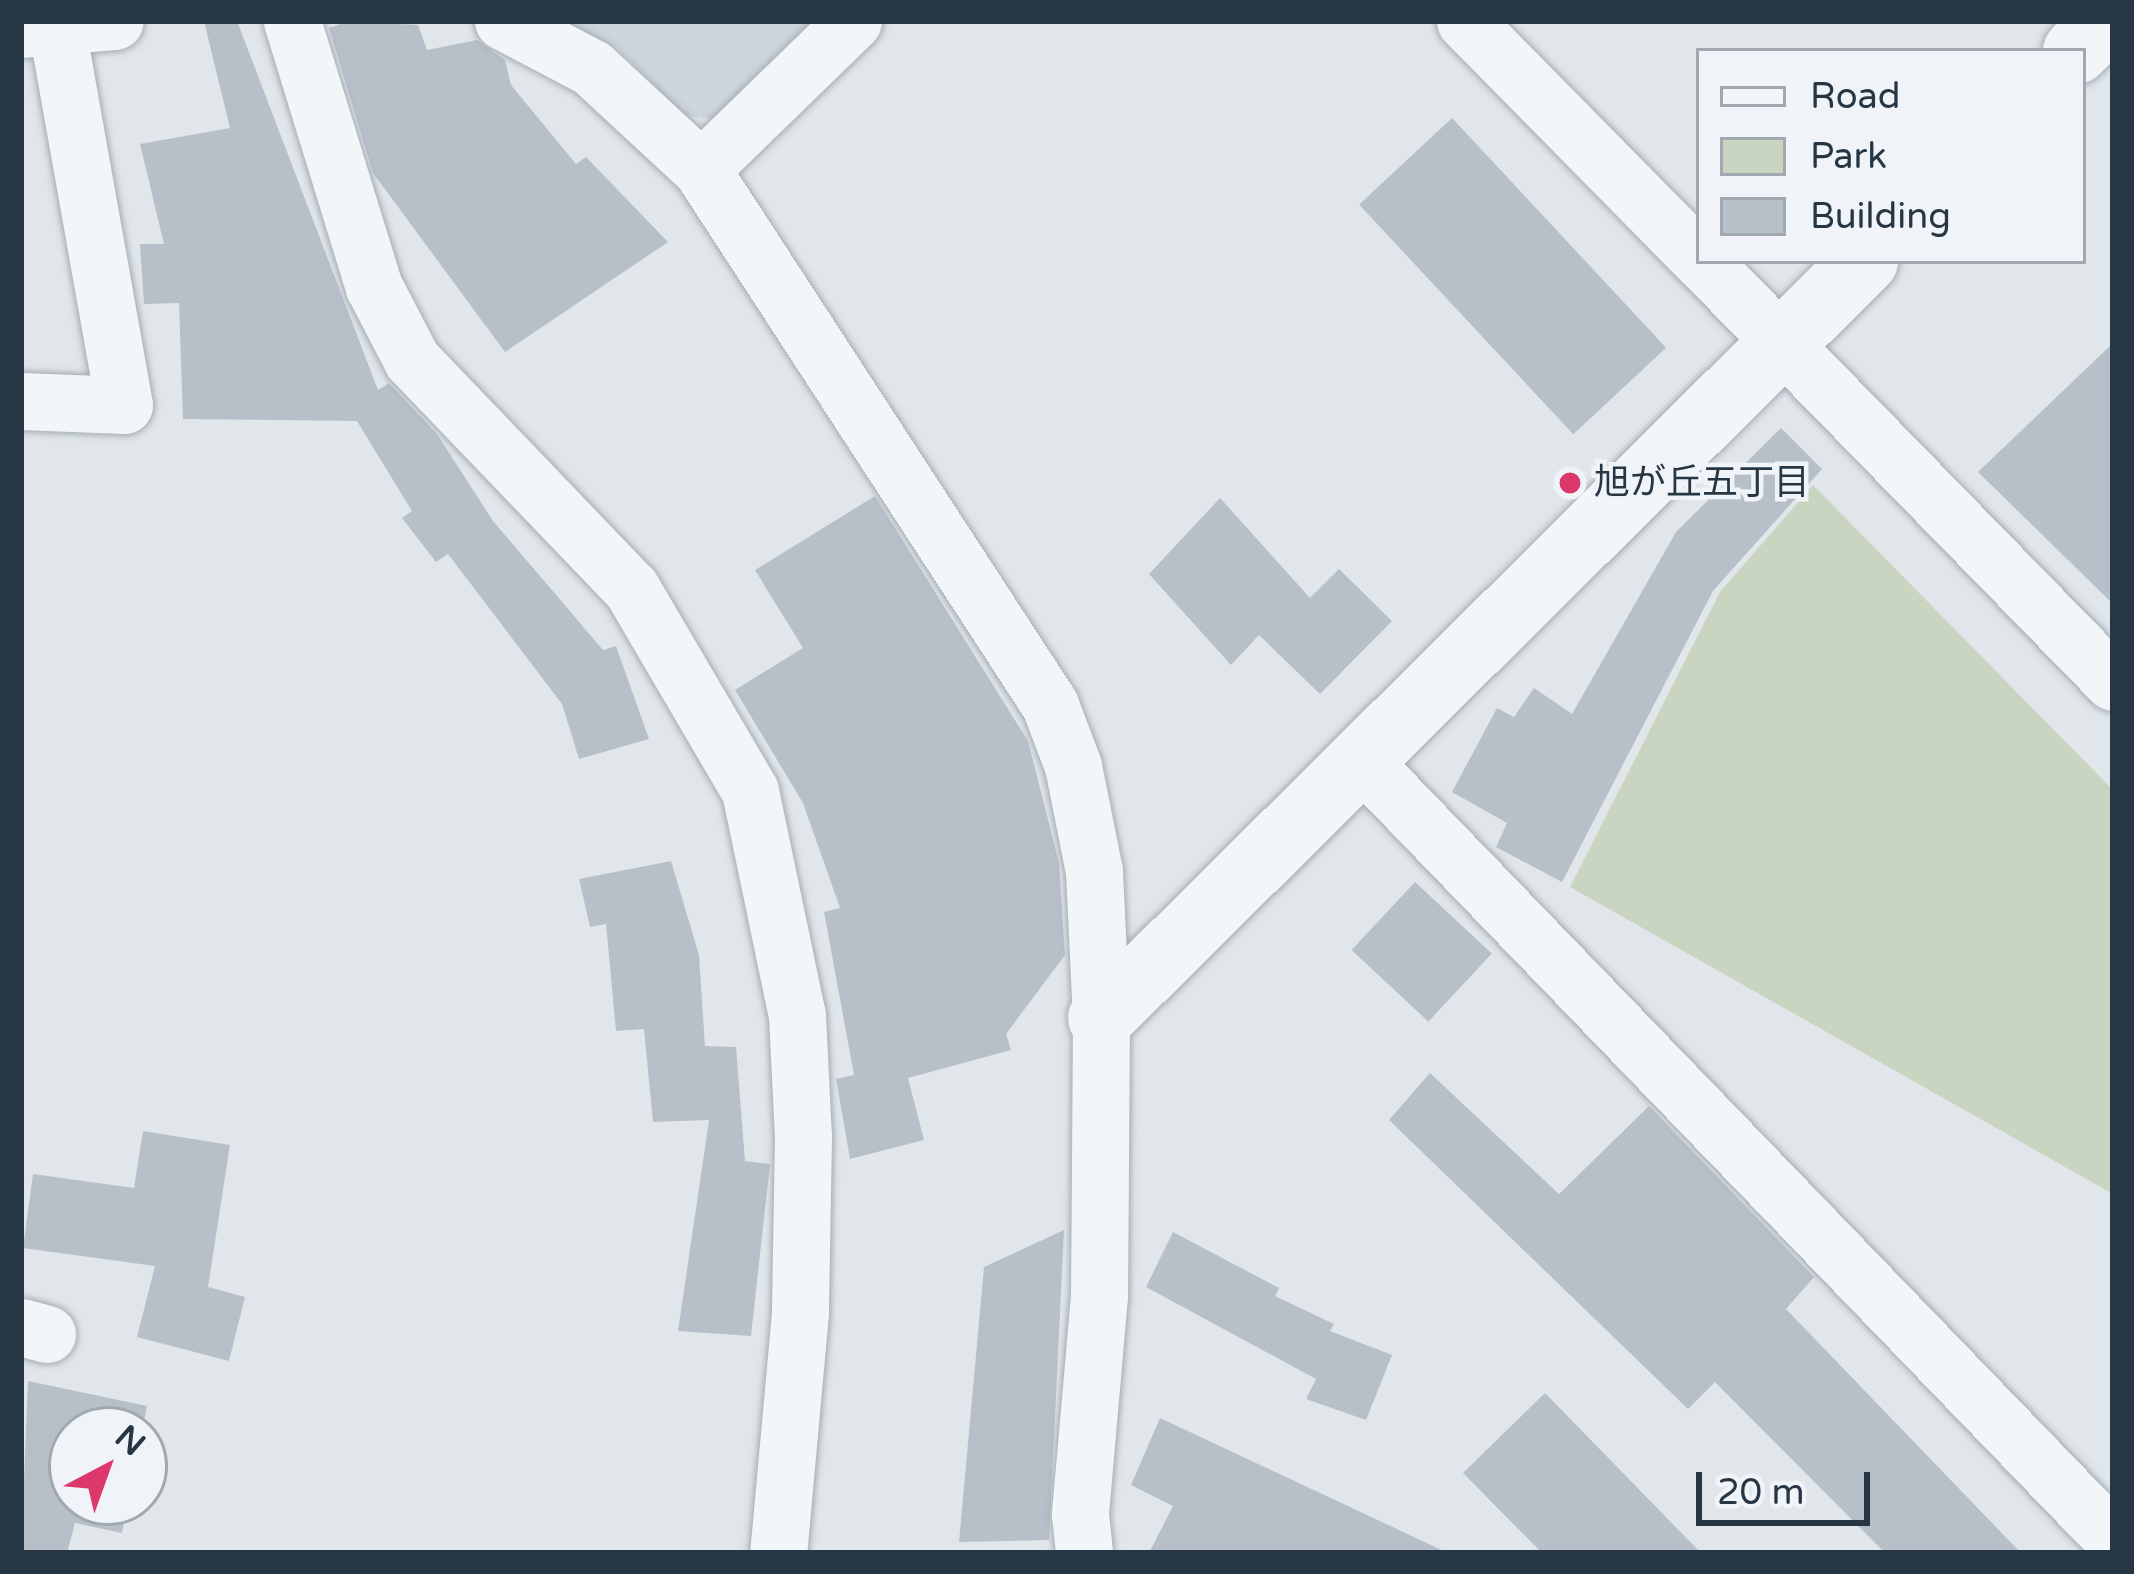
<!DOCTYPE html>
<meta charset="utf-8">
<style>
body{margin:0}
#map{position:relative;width:2134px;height:1574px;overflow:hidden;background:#e0e6ea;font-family:"Varela Round","Noto Sans JP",sans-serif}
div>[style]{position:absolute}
.built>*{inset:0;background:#ced5dd}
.green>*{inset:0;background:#c9d5c0}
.building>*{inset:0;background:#b7c0c9;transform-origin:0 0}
.roads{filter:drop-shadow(0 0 3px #a5aeb5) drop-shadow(0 0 3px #a5aeb5)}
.minor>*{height:57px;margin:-28.5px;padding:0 28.5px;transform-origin:28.5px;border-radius:28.5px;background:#f3f6f8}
.tertiary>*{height:66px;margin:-33px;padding:0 33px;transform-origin:33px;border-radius:33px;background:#f3f6f8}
.dots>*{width:33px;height:33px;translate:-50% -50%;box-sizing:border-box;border:6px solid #f0f4f8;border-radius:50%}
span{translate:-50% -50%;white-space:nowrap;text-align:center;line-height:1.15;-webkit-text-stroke:9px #f0f4f8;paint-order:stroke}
.poi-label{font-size:36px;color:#273644}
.left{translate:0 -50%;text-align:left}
.frame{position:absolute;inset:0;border:24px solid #273644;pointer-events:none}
.legend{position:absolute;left:1696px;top:48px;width:390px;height:216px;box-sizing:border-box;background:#f0f4f8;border:3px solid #a0a8b0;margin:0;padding:15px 21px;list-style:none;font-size:36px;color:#273644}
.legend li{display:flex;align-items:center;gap:24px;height:60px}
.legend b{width:60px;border:3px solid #a0a8b0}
.north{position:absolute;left:48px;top:1406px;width:120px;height:120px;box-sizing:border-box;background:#f0f4f8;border:3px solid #a0a8b0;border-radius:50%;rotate:41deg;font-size:33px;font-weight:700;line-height:48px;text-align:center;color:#273644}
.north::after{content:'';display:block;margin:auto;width:42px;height:54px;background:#dc386c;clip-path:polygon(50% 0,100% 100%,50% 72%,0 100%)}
.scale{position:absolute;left:1696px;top:1472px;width:174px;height:54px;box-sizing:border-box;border:6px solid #273644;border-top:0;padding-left:15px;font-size:36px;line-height:42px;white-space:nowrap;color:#273644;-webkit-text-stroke:9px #f0f4f8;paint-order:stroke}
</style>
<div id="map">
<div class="built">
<div style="clip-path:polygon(564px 21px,817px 21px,717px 119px,684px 116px,617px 47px)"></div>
</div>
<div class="green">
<div style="clip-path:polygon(1813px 485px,2113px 790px,2113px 1194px,1570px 887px,1720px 592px)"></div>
</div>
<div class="building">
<div style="clip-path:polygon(204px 21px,237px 21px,378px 390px,389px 383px,437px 434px,493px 521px,603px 650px,616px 646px,649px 739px,579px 759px,562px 704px,448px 554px,436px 562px,402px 518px,412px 511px,357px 421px,183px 419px,179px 303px,144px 304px,140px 244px,164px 244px,140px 144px,230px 128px)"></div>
<div style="clip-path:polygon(349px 21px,418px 25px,427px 50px,477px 40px,505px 60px,511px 85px,576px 164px,586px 157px,668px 242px,505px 352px,373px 173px,329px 28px)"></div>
<div style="left:1452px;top:118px;width:314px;height:127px;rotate:47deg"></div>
<div style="clip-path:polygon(2113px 343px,2113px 604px,1978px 472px)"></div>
<div style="clip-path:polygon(1781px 428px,1822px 469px,1713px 591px,1562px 882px,1496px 847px,1507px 823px,1452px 792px,1497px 708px,1514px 717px,1534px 688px,1572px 714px,1676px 532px)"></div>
<div style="clip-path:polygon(875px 496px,1028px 741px,1059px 863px,1065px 955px,1006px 1034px,1011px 1050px,908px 1078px,924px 1140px,850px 1159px,836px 1079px,854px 1075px,824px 912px,840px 908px,803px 803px,735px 690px,803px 648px,755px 570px)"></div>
<div style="clip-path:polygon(1220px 498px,1310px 598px,1339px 569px,1392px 621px,1320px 694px,1259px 635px,1231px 665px,1149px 574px)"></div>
<div style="clip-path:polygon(671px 861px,699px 955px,705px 1046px,736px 1047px,745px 1161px,770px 1164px,751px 1336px,678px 1331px,709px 1120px,653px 1122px,644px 1029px,616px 1031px,606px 924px,590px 927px,579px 879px)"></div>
<div style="left:1415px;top:882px;width:105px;height:93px;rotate:43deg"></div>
<div style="clip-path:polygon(1430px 1073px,1559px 1194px,1649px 1106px,1814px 1277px,1786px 1309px,2021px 1553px,1885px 1553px,1715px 1382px,1688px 1409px,1389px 1120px)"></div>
<div style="clip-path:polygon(143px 1131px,230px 1145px,208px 1287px,245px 1297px,229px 1361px,137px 1337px,155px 1266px,23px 1248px,33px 1174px,134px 1188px)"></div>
<div style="clip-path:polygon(1064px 1230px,1049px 1540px,959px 1542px,984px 1267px)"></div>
<div style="clip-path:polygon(1173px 1232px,1279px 1288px,1275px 1296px,1334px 1324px,1330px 1331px,1392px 1355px,1366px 1420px,1306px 1399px,1316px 1379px,1146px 1287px)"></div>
<div style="clip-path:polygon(28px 1381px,147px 1406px,142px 1430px,72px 1430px,72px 1502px,128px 1502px,122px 1533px,75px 1523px,67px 1553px,21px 1553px)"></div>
<div style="clip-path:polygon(1545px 1393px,1701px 1553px,1542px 1553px,1463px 1473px)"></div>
<div style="clip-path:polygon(1160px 1418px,1448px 1553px,1149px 1553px,1173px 1506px,1131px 1485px)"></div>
</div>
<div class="roads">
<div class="minor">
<div style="left:292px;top:21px;width:278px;rotate:72.9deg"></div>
<div style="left:374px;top:287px;width:82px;rotate:62.5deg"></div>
<div style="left:412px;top:360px;width:316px;rotate:46.2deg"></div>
<div style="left:631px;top:588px;width:235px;rotate:59.6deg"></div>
<div style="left:750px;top:791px;width:229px;rotate:78.2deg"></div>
<div style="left:797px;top:1015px;width:121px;rotate:87.2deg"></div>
<div style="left:803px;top:1136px;width:177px;rotate:91deg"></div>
<div style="left:800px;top:1313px;width:241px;rotate:95.2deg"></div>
<div style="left:503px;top:21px;width:101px;rotate:27.8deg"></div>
<div style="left:592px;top:68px;width:149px;rotate:42.8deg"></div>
<div style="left:701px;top:169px;width:640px;rotate:56.93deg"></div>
<div style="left:1050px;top:705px;width:65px;rotate:69.3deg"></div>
<div style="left:1073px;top:766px;width:107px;rotate:78.7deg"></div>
<div style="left:1094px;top:871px;width:147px;rotate:87.3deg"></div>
<div style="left:1101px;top:1018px;width:278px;rotate:90.4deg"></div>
<div style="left:1099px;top:1296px;width:219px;rotate:95deg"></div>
<div style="left:1080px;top:1514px;width:39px;rotate:84deg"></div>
<div style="left:1465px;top:21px;width:333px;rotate:45.4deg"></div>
<div style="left:21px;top:29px;width:94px;rotate:-4.9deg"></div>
<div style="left:701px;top:169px;width:212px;rotate:-44.2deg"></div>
<div style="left:1702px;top:261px;width:588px;rotate:45.69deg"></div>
<div style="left:21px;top:401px;width:103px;rotate:2.2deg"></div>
<div style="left:124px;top:405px;width:382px;rotate:-100.1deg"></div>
<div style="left:1361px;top:760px;width:1083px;rotate:46.01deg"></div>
<div style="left:21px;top:1327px;width:27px;rotate:15deg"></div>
</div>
<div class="tertiary">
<div style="left:2076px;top:51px;width:43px;rotate:-44.1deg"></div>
<div style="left:1101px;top:1018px;width:1076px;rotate:-44.74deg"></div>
</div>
</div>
<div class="dots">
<div style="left:1570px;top:483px;background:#dc386c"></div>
</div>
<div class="poi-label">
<span class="left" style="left:1594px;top:483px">旭が丘五丁目</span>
</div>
<div class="frame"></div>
<ul class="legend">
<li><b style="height:15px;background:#f3f6f8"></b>Road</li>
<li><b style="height:33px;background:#c9d5c0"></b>Park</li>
<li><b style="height:33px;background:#b7c0c9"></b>Building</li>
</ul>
<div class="north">N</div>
<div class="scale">20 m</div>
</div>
